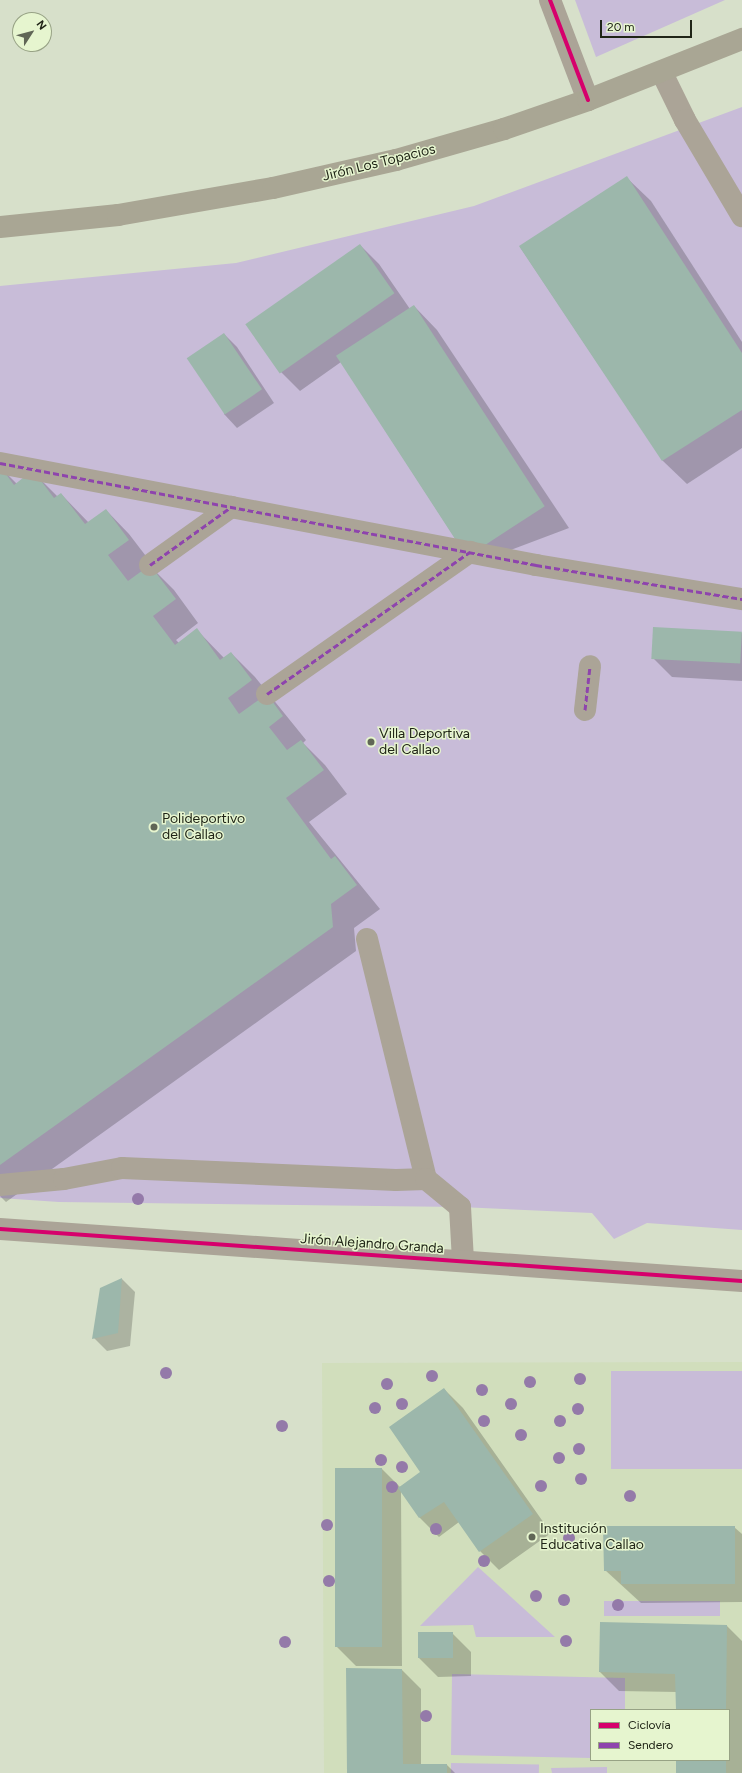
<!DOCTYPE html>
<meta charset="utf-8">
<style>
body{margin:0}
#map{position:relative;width:742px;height:1773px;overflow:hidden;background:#d7e0ca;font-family:Figtree,sans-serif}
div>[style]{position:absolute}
.built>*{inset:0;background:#d1debc}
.green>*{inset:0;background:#c8bcd8;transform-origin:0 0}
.shadow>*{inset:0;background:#0003}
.building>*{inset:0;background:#9cb7ab;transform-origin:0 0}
.minor>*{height:22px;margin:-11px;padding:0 11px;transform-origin:11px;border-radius:11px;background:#aba497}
.major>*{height:22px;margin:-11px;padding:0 11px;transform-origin:11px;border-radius:11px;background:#a9a694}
.quiet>*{height:3px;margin-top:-1.5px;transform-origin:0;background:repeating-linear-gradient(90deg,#8e44ad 0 6px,transparent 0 9px)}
.cycleway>*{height:4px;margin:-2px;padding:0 2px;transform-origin:2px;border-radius:2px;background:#d6006c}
.trees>*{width:12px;height:12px;margin:-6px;border-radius:50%;background:#947aa9}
.dots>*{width:11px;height:11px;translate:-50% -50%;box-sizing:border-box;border:2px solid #e6f5cf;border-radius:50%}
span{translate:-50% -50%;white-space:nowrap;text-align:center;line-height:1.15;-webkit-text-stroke:3px #e6f5cf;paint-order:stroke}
.street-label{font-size:14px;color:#202517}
.poi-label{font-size:14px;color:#202517}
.left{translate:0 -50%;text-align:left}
.legend{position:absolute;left:590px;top:1709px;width:140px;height:52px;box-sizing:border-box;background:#e6f5cf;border:1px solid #97a285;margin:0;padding:5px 7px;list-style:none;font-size:12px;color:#202517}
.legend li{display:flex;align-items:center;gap:8px;height:20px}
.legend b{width:20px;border:1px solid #97a285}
.north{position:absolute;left:12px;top:12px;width:40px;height:40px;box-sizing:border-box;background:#e6f5cf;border:1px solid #97a285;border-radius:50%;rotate:54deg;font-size:11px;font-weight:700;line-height:16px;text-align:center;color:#202517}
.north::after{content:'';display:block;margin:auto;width:14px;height:18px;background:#606656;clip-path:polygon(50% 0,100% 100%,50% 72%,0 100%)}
.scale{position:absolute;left:600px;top:20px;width:92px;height:18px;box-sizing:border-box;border:2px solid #202517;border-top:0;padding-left:5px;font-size:12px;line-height:14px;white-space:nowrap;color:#202517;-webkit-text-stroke:3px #e6f5cf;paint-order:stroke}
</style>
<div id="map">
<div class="built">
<div style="clip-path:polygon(evenodd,742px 1362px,742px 1773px,324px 1773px,322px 1363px,742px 1362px,591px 1710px,729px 1710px,729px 1760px,591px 1760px,591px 1710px)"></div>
</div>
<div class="green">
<div style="clip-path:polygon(575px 0,725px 0,596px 57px)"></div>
<div style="clip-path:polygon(742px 107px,742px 1230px,647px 1223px,614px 1239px,592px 1213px,460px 1207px,59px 1202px,0 1198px,0 286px,236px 263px,474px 206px)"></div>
<div style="left:611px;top:1371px;width:131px;height:98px"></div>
<div style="clip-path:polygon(478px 1567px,555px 1637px,476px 1637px,473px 1625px,420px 1626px)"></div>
<div style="left:604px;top:1601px;width:116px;height:15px"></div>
<div style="clip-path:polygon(452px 1674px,625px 1678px,625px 1710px,591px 1710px,591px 1758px,451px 1755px)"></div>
<div style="left:451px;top:1763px;width:88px;height:10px;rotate:1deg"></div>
<div style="clip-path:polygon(607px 1767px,607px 1773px,552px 1773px,551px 1768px)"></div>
</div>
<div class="shadow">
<div style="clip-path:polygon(627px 178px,651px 201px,742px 342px,742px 448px,687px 484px,663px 461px,520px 247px)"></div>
<div style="clip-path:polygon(360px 245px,379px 264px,410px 309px,414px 306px,437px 330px,569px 528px,479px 562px,455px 538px,341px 362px,300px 391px,281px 372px)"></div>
<div style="clip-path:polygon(224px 334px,237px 347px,274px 403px,237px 428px,224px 414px)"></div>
<div style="clip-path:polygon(0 467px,17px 484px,33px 472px,58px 497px,61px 494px,89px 523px,106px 510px,129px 534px,152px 564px,149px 565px,174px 590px,198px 623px,176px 640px,179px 643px,197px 630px,224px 658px,231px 653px,255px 677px,306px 740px,303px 743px,325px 765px,347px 794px,309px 822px,380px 909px,354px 928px,356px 951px,6px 1202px,0 1196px)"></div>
<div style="clip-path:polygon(742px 633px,742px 681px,672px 677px,653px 658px)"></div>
<div style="clip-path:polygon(122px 1279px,135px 1292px,130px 1346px,107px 1351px,94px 1338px)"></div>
<div style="clip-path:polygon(444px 1389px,463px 1408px,551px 1533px,499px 1570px,480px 1551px,459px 1522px,439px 1537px,420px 1518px,401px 1490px,402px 1666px,356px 1666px,337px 1647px,336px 1469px,382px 1469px,400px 1487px,422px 1472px)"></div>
<div style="clip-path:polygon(734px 1527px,742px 1534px,742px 1602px,641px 1603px,605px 1570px)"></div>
<div style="clip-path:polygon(727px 1626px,742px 1641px,742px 1773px,677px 1773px,677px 1760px,729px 1760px,729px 1710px,677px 1710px,677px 1692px,619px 1691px,600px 1672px)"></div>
<div style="clip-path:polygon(452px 1633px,471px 1652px,471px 1676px,438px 1677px,419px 1658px)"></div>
<div style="clip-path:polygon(402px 1670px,421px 1689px,421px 1765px,447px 1765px,455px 1773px,348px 1773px)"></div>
</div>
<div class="building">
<div style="clip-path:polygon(627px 176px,742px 353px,742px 410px,662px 461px,519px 246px)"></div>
<div style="left:360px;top:244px;width:60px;height:140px;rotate:55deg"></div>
<div style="left:414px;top:305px;width:240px;height:93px;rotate:57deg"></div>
<div style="left:224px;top:333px;width:68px;height:45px;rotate:56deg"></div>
<div style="clip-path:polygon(0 466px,14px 485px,33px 470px,54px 498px,61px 493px,85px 524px,106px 509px,129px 540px,108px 555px,128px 581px,150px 565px,176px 599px,153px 616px,175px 645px,197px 628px,220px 660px,231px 652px,252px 680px,228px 698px,239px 714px,267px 694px,283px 716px,269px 727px,287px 750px,301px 740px,324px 770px,286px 798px,331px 859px,335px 856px,357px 885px,331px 904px,333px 927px,0 1165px)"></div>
<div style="left:653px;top:627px;width:89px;height:32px;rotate:3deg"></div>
<div style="clip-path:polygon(122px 1278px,118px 1333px,92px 1339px,100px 1288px)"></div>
<div style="clip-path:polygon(444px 1388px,533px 1514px,479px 1552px,444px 1502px,419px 1518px,398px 1488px,420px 1472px,389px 1427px)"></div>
<div style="left:335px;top:1468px;width:47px;height:179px"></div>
<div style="clip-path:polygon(603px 1526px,735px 1526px,735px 1584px,621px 1584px,621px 1571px,604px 1571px)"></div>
<div style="clip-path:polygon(600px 1622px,727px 1625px,726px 1710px,676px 1710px,675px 1674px,599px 1672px)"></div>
<div style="left:418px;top:1632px;width:35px;height:26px"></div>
<div style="clip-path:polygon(346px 1668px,402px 1669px,403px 1764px,447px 1764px,447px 1773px,347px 1773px)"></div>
<div style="left:676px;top:1760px;width:50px;height:13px"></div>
</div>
<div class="minor">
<div style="left:550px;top:0;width:107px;rotate:69.2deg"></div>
<div style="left:662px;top:73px;width:52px;rotate:63.9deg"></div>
<div style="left:685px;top:120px;width:112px;rotate:59.3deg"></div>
<div style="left:0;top:463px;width:546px;rotate:10.77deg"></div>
<div style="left:536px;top:565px;width:209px;rotate:9.4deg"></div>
<div style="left:150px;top:565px;width:100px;rotate:-35.6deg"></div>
<div style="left:267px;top:694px;width:248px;rotate:-35deg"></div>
<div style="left:585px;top:710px;width:44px;rotate:-83.5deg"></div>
<div style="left:367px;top:939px;width:247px;rotate:76.2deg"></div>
<div style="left:0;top:1185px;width:64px;rotate:-5.4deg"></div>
<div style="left:64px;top:1179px;width:59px;rotate:-10.7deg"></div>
<div style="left:122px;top:1168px;width:274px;rotate:2.5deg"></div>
<div style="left:396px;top:1180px;width:30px;rotate:-2deg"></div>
<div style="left:426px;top:1179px;width:44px;rotate:39.5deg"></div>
<div style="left:460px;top:1207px;width:54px;rotate:86.8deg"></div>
<div style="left:0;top:1229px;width:744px;rotate:4.01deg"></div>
</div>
<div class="major">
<div style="left:0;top:227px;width:119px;rotate:-5.8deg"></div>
<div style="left:118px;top:215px;width:157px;rotate:-9.9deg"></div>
<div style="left:273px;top:188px;width:126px;rotate:-12.8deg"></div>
<div style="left:396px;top:160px;width:112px;rotate:-16deg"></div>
<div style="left:504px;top:129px;width:89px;rotate:-19deg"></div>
<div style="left:588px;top:100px;width:166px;rotate:-21.6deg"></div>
</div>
<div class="quiet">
<div style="left:0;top:463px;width:546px;rotate:10.77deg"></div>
<div style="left:536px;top:565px;width:209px;rotate:9.4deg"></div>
<div style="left:150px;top:565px;width:100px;rotate:-35.6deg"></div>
<div style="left:267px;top:694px;width:248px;rotate:-35deg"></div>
<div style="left:585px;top:710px;width:44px;rotate:-83.5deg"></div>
</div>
<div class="cycleway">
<div style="left:550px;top:0;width:107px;rotate:69.2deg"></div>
<div style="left:0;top:1229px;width:744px;rotate:4.01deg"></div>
</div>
<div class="trees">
<div style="left:138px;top:1199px"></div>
<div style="left:166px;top:1373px"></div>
<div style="left:432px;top:1376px"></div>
<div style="left:580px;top:1379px"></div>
<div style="left:530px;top:1382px"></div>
<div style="left:387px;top:1384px"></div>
<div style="left:482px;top:1390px"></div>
<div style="left:402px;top:1404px"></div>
<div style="left:511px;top:1404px"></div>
<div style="left:375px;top:1408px"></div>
<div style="left:578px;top:1409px"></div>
<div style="left:484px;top:1421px"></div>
<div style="left:560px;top:1421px"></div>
<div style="left:282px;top:1426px"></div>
<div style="left:521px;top:1435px"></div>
<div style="left:579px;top:1449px"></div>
<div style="left:559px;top:1458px"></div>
<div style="left:381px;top:1460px"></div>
<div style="left:402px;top:1467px"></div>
<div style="left:581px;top:1479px"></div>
<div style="left:541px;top:1486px"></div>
<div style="left:392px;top:1487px"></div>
<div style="left:630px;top:1496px"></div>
<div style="left:327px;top:1525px"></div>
<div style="left:436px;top:1529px"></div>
<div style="left:569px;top:1538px"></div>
<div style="left:484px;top:1561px"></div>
<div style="left:329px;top:1581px"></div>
<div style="left:536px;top:1596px"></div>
<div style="left:564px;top:1600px"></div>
<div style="left:618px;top:1605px"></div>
<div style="left:566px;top:1641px"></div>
<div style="left:285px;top:1642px"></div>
<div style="left:426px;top:1716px"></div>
</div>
<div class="dots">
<div style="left:371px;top:742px;background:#606656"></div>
<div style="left:154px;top:827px;background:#606656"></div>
<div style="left:532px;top:1537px;background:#606656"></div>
</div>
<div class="street-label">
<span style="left:379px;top:163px;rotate:-14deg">Jirón Los Topacios</span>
<span style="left:372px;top:1244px;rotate:4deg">Jirón Alejandro Granda</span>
</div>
<div class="poi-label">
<span class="left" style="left:379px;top:742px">Villa Deportiva<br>del Callao</span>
<span class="left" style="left:162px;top:827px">Polideportivo<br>del Callao</span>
<span class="left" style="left:540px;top:1537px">Institución<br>Educativa Callao</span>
</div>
<ul class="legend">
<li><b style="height:5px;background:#d6006c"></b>Ciclovía</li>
<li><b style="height:5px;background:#8e44ad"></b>Sendero</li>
</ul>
<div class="north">N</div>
<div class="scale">20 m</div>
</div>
